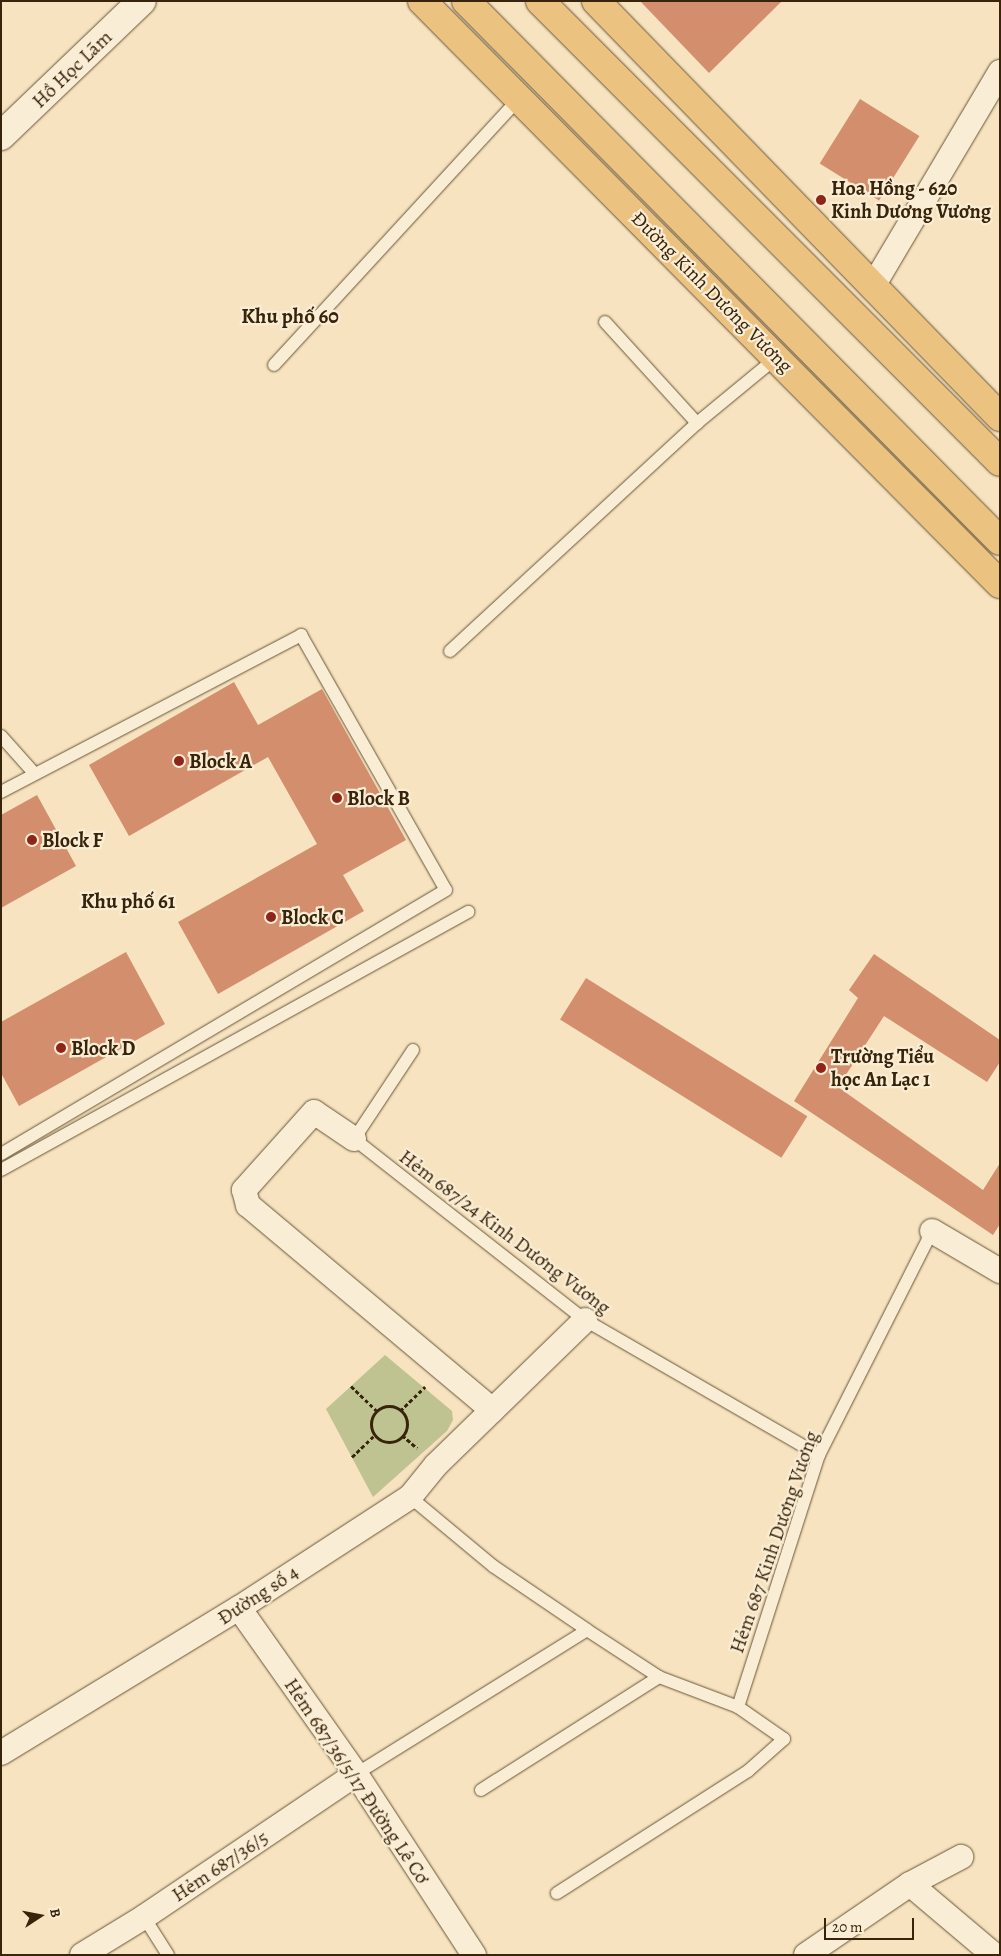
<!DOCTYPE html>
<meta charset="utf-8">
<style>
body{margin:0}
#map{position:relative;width:1001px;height:1956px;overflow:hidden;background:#f7e3bf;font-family:Alegreya,serif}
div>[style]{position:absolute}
.green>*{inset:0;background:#bec391}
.building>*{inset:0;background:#d28e6d;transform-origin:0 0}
.path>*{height:3px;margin-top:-1.5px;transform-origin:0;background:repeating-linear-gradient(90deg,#37240a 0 4px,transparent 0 6.5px)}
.path>.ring{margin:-1.5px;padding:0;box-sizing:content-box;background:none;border:3px solid #37240a;border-radius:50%}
.roads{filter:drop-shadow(0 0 1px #675437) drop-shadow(0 0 1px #675437)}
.lane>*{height:12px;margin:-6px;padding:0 6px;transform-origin:6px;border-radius:6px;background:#faedd5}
.street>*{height:24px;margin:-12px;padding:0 12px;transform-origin:12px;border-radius:12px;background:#faedd5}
.secondary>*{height:28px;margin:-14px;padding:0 14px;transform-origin:14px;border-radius:14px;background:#faedd5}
.primary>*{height:28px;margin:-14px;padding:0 14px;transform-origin:14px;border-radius:14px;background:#ecc280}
.dots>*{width:14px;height:14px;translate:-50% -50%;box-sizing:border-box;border:2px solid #faedd5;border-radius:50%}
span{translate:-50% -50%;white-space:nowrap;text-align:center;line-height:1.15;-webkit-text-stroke:4.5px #faedd5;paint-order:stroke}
.street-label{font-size:20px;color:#37240a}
.poi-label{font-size:20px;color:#37240a;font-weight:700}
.left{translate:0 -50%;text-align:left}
.neighbourhood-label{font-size:21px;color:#37240a;font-weight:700}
.frame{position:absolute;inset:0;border:2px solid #37240a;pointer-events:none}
.north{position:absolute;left:15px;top:1891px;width:50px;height:50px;-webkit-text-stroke:4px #faedd5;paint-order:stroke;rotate:79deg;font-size:14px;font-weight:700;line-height:20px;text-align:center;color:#37240a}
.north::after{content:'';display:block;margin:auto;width:18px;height:22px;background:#37240a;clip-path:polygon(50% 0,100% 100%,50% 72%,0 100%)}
.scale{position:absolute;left:824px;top:1918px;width:90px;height:22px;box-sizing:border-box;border:2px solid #37240a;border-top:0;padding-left:6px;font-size:15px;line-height:18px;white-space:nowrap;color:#37240a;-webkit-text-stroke:4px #faedd5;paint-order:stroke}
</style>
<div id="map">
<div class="green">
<div style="clip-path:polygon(385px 1355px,452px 1411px,453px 1420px,447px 1431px,373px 1497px,326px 1409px)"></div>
</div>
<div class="building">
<div style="clip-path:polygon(640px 1px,782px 1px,709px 73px)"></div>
<div style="left:860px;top:99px;width:70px;height:76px;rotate:32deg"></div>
<div style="clip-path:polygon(234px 682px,258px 725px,322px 689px,406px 840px,343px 875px,364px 911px,218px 994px,178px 922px,317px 844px,268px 757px,129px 836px,89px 765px)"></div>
<div style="clip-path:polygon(37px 795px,76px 866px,1px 908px,1px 815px)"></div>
<div style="clip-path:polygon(126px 952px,165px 1024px,19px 1106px,1px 1073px,1px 1022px)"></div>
<div style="clip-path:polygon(874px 954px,1000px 1040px,1000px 1062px,987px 1082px,884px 1016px,838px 1087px,983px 1190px,1000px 1163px,1000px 1224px,993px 1235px,794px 1101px,858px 998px,849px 990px)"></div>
<div style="left:586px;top:978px;width:261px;height:49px;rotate:32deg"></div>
</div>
<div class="path">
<div style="left:351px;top:1386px;width:36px;rotate:44deg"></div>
<div class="ring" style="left:371px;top:1406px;width:33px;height:33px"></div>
<div style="left:400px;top:1411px;width:35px;rotate:-44deg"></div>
<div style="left:402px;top:1435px;width:20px;rotate:41deg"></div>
<div style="left:352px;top:1457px;width:32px;rotate:-44deg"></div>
</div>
<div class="roads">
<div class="lane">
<div style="left:605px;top:322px;width:137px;rotate:47.7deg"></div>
<div style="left:274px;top:365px;width:362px;rotate:-47.4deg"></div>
<div style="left:450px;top:651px;width:336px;rotate:-42.7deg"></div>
<div style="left:697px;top:423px;width:104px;rotate:-39.5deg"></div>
<div style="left:1px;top:736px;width:50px;rotate:48.3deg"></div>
<div style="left:1px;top:792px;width:339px;rotate:-27.6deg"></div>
<div style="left:301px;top:635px;width:293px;rotate:60.4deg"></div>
<div style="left:446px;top:890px;width:517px;rotate:149.32deg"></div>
<div style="left:413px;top:1050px;width:107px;rotate:123.5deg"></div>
<div style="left:354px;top:1139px;width:293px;rotate:38.1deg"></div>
<div style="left:585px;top:1320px;width:270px;rotate:30deg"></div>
<div style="left:1px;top:1170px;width:534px;rotate:-28.92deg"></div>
<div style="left:410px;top:1497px;width:108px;rotate:39.7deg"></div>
<div style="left:493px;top:1566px;width:114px;rotate:34.2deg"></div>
<div style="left:587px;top:1630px;width:86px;rotate:33.1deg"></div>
<div style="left:659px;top:1677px;width:85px;rotate:20.8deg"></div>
<div style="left:738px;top:1707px;width:56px;rotate:34.8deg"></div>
<div style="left:784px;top:1739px;width:48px;rotate:138.4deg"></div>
<div style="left:748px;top:1771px;width:227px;rotate:147.4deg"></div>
<div style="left:738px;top:1707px;width:265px;rotate:-72.2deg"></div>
<div style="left:819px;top:1455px;width:251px;rotate:-63.2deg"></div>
<div style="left:356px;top:1774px;width:272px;rotate:-31.9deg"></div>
<div style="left:481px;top:1790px;width:211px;rotate:-32.4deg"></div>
<div style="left:144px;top:1917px;width:45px;rotate:57.7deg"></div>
</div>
<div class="street">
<div style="left:873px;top:286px;width:249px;rotate:-59.3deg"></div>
<div style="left:354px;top:1139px;width:48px;rotate:-146deg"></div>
<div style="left:314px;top:1112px;width:105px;rotate:131.9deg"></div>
<div style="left:244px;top:1190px;width:16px;rotate:75deg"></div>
<div style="left:248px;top:1205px;width:319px;rotate:40deg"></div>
<div style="left:932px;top:1231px;width:79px;rotate:30.5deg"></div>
<div style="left:239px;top:1608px;width:203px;rotate:54.8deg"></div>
<div style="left:356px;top:1774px;width:216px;rotate:56.9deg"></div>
<div style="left:1px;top:1753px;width:279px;rotate:-31.4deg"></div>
<div style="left:239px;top:1608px;width:204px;rotate:-33deg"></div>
<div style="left:410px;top:1497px;width:41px;rotate:-50.9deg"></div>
<div style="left:436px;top:1465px;width:208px;rotate:-44.2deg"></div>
<div style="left:910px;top:1884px;width:110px;rotate:40.2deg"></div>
<div style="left:82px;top:1955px;width:73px;rotate:-31.5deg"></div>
<div style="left:144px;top:1917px;width:256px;rotate:-34deg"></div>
<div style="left:806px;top:1955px;width:126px;rotate:-34.3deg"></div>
<div style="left:910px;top:1884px;width:58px;rotate:-27.9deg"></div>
</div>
<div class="secondary">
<div style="left:1px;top:136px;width:195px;rotate:-43.8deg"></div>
</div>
<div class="primary">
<div style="left:422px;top:1px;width:821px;rotate:45.25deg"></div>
<div style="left:466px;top:1px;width:759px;rotate:45.32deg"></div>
<div style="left:540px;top:1px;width:651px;rotate:45.06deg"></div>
<div style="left:596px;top:1px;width:580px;rotate:45.84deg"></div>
</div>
</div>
<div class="dots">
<div style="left:821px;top:200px;background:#8f2418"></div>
<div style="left:179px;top:761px;background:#8f2418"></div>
<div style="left:337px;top:798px;background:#8f2418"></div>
<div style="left:32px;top:840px;background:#8f2418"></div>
<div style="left:271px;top:917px;background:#8f2418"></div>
<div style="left:61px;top:1048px;background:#8f2418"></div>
<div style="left:821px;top:1068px;background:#8f2418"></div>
</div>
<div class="street-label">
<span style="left:72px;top:69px;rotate:-44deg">Hồ Học Lãm</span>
<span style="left:712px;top:292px;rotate:45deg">Đường Kinh Dương Vương</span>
<span style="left:505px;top:1232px;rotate:37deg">Hẻm 687/24 Kinh Dương Vương</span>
<span style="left:774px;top:1542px;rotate:-71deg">Hẻm 687 Kinh Dương Vương</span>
<span style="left:258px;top:1595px;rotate:-33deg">Đường số 4</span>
<span style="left:357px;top:1781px;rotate:56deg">Hẻm 687/36/5/17 Đường Lê Cơ</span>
<span style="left:220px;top:1866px;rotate:-34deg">Hẻm 687/36/5</span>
</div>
<div class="poi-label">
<span class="left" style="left:831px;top:200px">Hoa Hồng - 620<br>Kinh Dương Vương</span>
<span class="left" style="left:189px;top:761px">Block A</span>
<span class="left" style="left:347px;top:798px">Block B</span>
<span class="left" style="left:42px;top:840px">Block F</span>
<span class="left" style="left:281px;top:917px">Block C</span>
<span class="left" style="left:71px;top:1048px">Block D</span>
<span class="left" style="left:831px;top:1068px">Trường Tiểu<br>học An Lạc 1</span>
</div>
<div class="neighbourhood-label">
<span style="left:290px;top:316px">Khu phố 60</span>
<span style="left:128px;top:901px">Khu phố 61</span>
</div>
<div class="frame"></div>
<div class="north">B</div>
<div class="scale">20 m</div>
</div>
